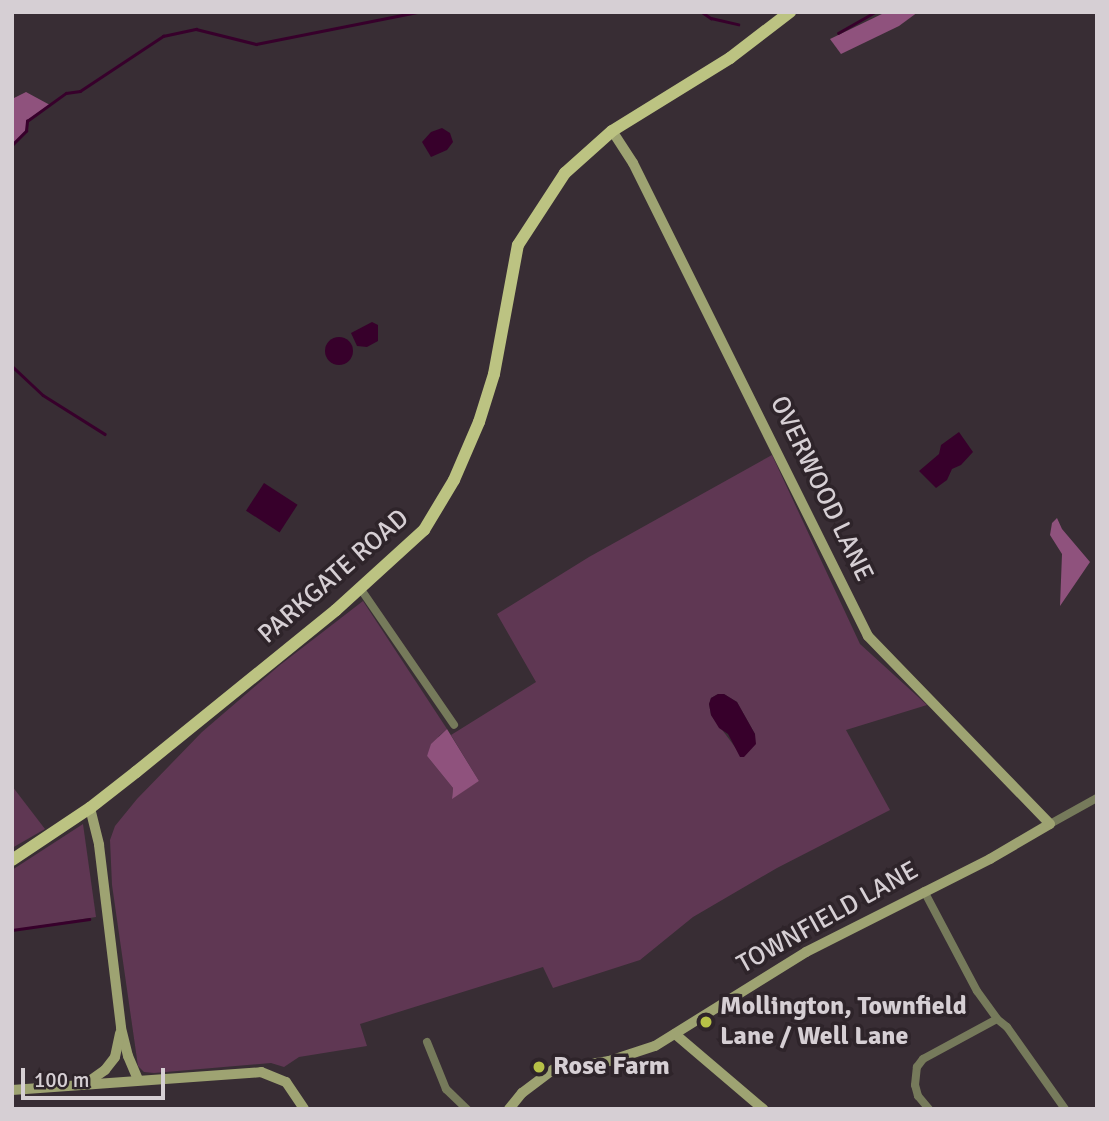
<!DOCTYPE html>
<style>
body{margin:0}
#map{position:relative;width:1109px;height:1121px;overflow:hidden;background:#382d34;font-family:Signika,sans-serif}
div>[style]{position:absolute}
.green>*{inset:0;background:#5f3753}
.forest>*{inset:0;background:#8f527d}
.water>*{inset:0;background:#37002b;transform-origin:0 0}
.round{border-radius:50%}
.stream>*{height:2.5px;margin:-1.25px;padding:0 1.25px;transform-origin:1.25px;border-radius:1.25px;background:#37002b}
.street>*{height:8px;margin:-4px;padding:0 4px;transform-origin:4px;border-radius:4px;background:#767a5b}
.secondary>*{height:10px;margin:-5px;padding:0 5px;transform-origin:5px;border-radius:5px;background:#9ea372}
.primary>*{height:12px;margin:-6px;padding:0 6px;transform-origin:6px;border-radius:6px;background:#bcc382}
.dots>*{width:19px;height:19px;translate:-50% -50%;box-sizing:border-box;border:4px solid #2e242a;border-radius:50%}
span{translate:-50% -50%;white-space:nowrap;text-align:center;line-height:1.15;-webkit-text-stroke:7px #2e242a;paint-order:stroke}
.street-label{font-size:26px;color:#d6cfd4}
.poi-label{font-size:26px;color:#d6cfd4;font-weight:700}
.left{translate:0 -50%;text-align:left}
.frame{position:absolute;inset:0;border:14px solid #d6cfd4;pointer-events:none}
.scale{position:absolute;left:21px;top:1068px;width:144px;height:32px;box-sizing:border-box;border:4px solid #d6cfd4;border-top:0;padding-left:9px;font-size:21px;line-height:24px;white-space:nowrap;color:#d6cfd4;-webkit-text-stroke:5px #2e242a;paint-order:stroke}
</style>
<div id="map">
<div class="green">
<div style="clip-path:polygon(evenodd,772px 455px,860px 644px,927px 705px,846px 730px,890px 810px,777px 868px,693px 917px,640px 960px,553px 988px,543px 967px,360px 1024px,367px 1046px,299px 1057px,284px 1067px,271px 1063px,154px 1073px,144px 1072px,138px 1066px,112px 885px,110px 840px,115px 826px,137px 799px,202px 732px,280px 665px,363px 601px,447px 729px,439px 736px,427px 756px,453px 788px,452px 798px,479px 781px,451px 735px,536px 682px,497px 614px,589px 557px,772px 455px,718px 694px,724px 694px,737px 702px,755px 734px,738px 751px,711px 715px,709px 704px,711px 698px,718px 694px)"></div>
<div style="clip-path:polygon(12px 786px,45px 829px,12px 848px)"></div>
<div style="clip-path:polygon(83px 824px,96px 917px,12px 930px,12px 870px)"></div>
</div>
<div class="forest">
<div style="clip-path:polygon(886px 12px,918px 12px,899px 26px,841px 54px,830px 39px)"></div>
<div style="clip-path:polygon(26px 92px,50px 105px,27px 121px,26px 131px,12px 145px,12px 99px)"></div>
<div style="clip-path:polygon(1057px 518px,1062px 529px,1090px 562px,1060px 606px,1062px 554px,1050px 535px,1052px 523px)"></div>
<div style="clip-path:polygon(447px 729px,479px 781px,452px 799px,453px 788px,427px 756px,431px 744px)"></div>
</div>
<div class="water">
<div style="clip-path:polygon(442px 128px,450px 133px,453px 142px,447px 150px,431px 157px,422px 142px,431px 132px)"></div>
<div style="clip-path:polygon(372px 322px,378px 325px,378px 341px,367px 347px,357px 346px,351px 333px)"></div>
<div class="round" style="left:325px;top:337px;width:28px;height:28px"></div>
<div style="clip-path:polygon(959px 432px,973px 452px,961px 465px,952px 469px,947px 480px,936px 488px,919px 471px,939px 454px,941px 445px)"></div>
<div style="left:264px;top:483px;width:40px;height:33px;rotate:33deg"></div>
<div style="clip-path:polygon(718px 694px,724px 694px,737px 702px,755px 734px,756px 744px,744px 757px,740px 757px,728px 734px,719px 728px,711px 715px,709px 704px,711px 698px)"></div>
</div>
<div class="stream">
<div style="left:702px;top:12px;width:11px;rotate:34deg"></div>
<div style="left:711px;top:18px;width:28px;rotate:13deg"></div>
<div style="left:838px;top:33px;width:43px;rotate:-29.6deg"></div>
<div style="left:12px;top:145px;width:20px;rotate:-45deg"></div>
<div style="left:26px;top:131px;width:10px;rotate:-84deg"></div>
<div style="left:27px;top:121px;width:48px;rotate:-35.7deg"></div>
<div style="left:66px;top:93px;width:14px;rotate:-8deg"></div>
<div style="left:80px;top:91px;width:100px;rotate:-33.5deg"></div>
<div style="left:163px;top:36px;width:34px;rotate:-12deg"></div>
<div style="left:196px;top:29px;width:62px;rotate:14deg"></div>
<div style="left:256px;top:44px;width:164px;rotate:-11.2deg"></div>
<div style="left:12px;top:366px;width:42px;rotate:43.1deg"></div>
<div style="left:43px;top:395px;width:73px;rotate:32.2deg"></div>
<div style="left:12px;top:930px;width:78px;rotate:-8.1deg"></div>
</div>
<div class="street">
<div style="left:360px;top:588px;width:166px;rotate:55.5deg"></div>
<div style="left:1050px;top:824px;width:54px;rotate:-29deg"></div>
<div style="left:924px;top:891px;width:113px;rotate:62.1deg"></div>
<div style="left:977px;top:991px;width:34px;rotate:54deg"></div>
<div style="left:997px;top:1019px;width:13px;rotate:39deg"></div>
<div style="left:1007px;top:1027px;width:100px;rotate:54.7deg"></div>
<div style="left:427px;top:1042px;width:51px;rotate:68deg"></div>
<div style="left:446px;top:1089px;width:29px;rotate:44deg"></div>
<div style="left:929px;top:1109px;width:17px;rotate:-130deg"></div>
<div style="left:918px;top:1096px;width:11px;rotate:-105deg"></div>
<div style="left:915px;top:1085px;width:18px;rotate:-84deg"></div>
<div style="left:917px;top:1067px;width:10px;rotate:-53deg"></div>
<div style="left:923px;top:1059px;width:84px;rotate:-28.4deg"></div>
</div>
<div class="secondary">
<div style="left:90px;top:808px;width:38px;rotate:76deg"></div>
<div style="left:99px;top:845px;width:184px;rotate:83.1deg"></div>
<div style="left:121px;top:1028px;width:29px;rotate:76deg"></div>
<div style="left:128px;top:1056px;width:25px;rotate:67deg"></div>
<div style="left:675px;top:1034px;width:116px;rotate:40.4deg"></div>
<div style="left:88px;top:1082px;width:21px;rotate:-35deg"></div>
<div style="left:105px;top:1070px;width:16px;rotate:-52deg"></div>
<div style="left:115px;top:1057px;width:24px;rotate:-78deg"></div>
<div style="left:12px;top:1090px;width:250px;rotate:-4.1deg"></div>
<div style="left:261px;top:1072px;width:27px;rotate:22deg"></div>
<div style="left:286px;top:1082px;width:32px;rotate:56deg"></div>
<div style="left:509px;top:1109px;width:21px;rotate:-51deg"></div>
<div style="left:522px;top:1093px;width:39px;rotate:-37deg"></div>
<div style="left:553px;top:1070px;width:57px;rotate:-9.1deg"></div>
<div style="left:609px;top:1061px;width:48px;rotate:-18.1deg"></div>
<div style="left:655px;top:1046px;width:178px;rotate:-31.9deg"></div>
<div style="left:806px;top:952px;width:206px;rotate:-26.8deg"></div>
<div style="left:990px;top:859px;width:69px;rotate:-30.3deg"></div>
<div style="left:1050px;top:824px;width:262px;rotate:-134.1deg"></div>
<div style="left:868px;top:636px;width:528px;rotate:-116.42deg"></div>
<div style="left:633px;top:163px;width:38px;rotate:-123deg"></div>
</div>
<div class="primary">
<div style="left:12px;top:860px;width:94px;rotate:-33.7deg"></div>
<div style="left:90px;top:808px;width:58px;rotate:-38deg"></div>
<div style="left:136px;top:772px;width:257px;rotate:-39deg"></div>
<div style="left:336px;top:610px;width:119px;rotate:-42.3deg"></div>
<div style="left:424px;top:530px;width:58px;rotate:-59deg"></div>
<div style="left:454px;top:480px;width:63px;rotate:-66.7deg"></div>
<div style="left:479px;top:422px;width:50px;rotate:-72.6deg"></div>
<div style="left:494px;top:374px;width:131px;rotate:-79.5deg"></div>
<div style="left:518px;top:245px;width:86px;rotate:-56.9deg"></div>
<div style="left:565px;top:173px;width:63px;rotate:-41.8deg"></div>
<div style="left:612px;top:131px;width:139px;rotate:-31.7deg"></div>
<div style="left:730px;top:58px;width:76px;rotate:-37.5deg"></div>
</div>
<div class="dots">
<div style="left:706px;top:1022px;background:#b7c147"></div>
<div style="left:539px;top:1067px;background:#b7c147"></div>
</div>
<div class="street-label">
<span style="left:821px;top:489px;rotate:64deg">OVERWOOD LANE</span>
<span style="left:334px;top:577px;rotate:-41deg">PARKGATE ROAD</span>
<span style="left:828px;top:918px;rotate:-29deg">TOWNFIELD LANE</span>
</div>
<div class="poi-label">
<span class="left" style="left:720px;top:1022px">Mollington, Townfield<br>Lane / Well Lane</span>
<span class="left" style="left:553px;top:1067px">Rose Farm</span>
</div>
<div class="frame"></div>
<div class="scale">100 m</div>
</div>
